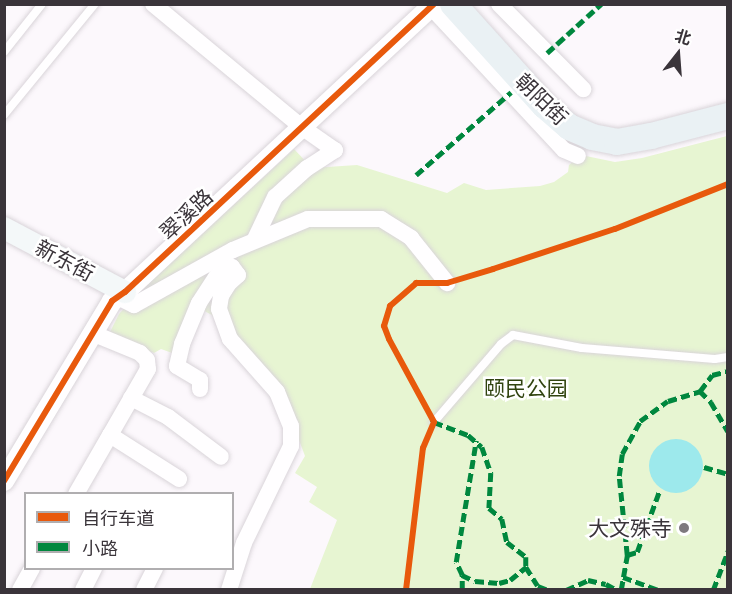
<!DOCTYPE html>
<meta charset="utf-8">
<style>
body{margin:0}
#map{position:relative;width:732px;height:594px;overflow:hidden;background:#fcf8fc;font-family:Lato,"Noto Sans SC",sans-serif}
div>[style]{position:absolute}
.green>*{inset:0;background:#e7f5d2}
.water>*{inset:0;background:#9de9ec}
.round{border-radius:50%}
.roads{filter:drop-shadow(0 0 2px #d9d4d9) drop-shadow(0 0 2px #d9d4d9)}
.service>*{height:8px;margin:-4px;padding:0 4px;transform-origin:4px;border-radius:4px;background:#fffeff}
.minor>*{height:16px;margin:-8px;padding:0 8px;transform-origin:8px;border-radius:8px;background:#fffeff}
.tertiary>*{height:20px;margin:-10px;padding:0 10px;transform-origin:10px;border-radius:10px;background:#fffeff}
.secondary>*{height:22px;margin:-11px;padding:0 11px;transform-origin:11px;border-radius:11px;background:#f4f8f9}
.primary>*{height:26px;margin:-13px;padding:0 13px;transform-origin:13px;border-radius:13px;background:#eaf1f4}
.quiet>*{height:4.5px;margin-top:-2.25px;transform-origin:0;background:repeating-linear-gradient(90deg,#00873e 0 9px,transparent 0 13.5px)}
.cycleway>*{height:6px;margin:-3px;padding:0 3px;transform-origin:3px;border-radius:3px;background:#e8590c}
.dots>*{width:16px;height:16px;translate:-50% -50%;box-sizing:border-box;border:3px solid #fff;border-radius:50%}
span{translate:-50% -50%;white-space:nowrap;text-align:center;line-height:1.15;-webkit-text-stroke:5px #fff;paint-order:stroke}
.street-label{font-size:21px;color:#3a343a}
.park-label{font-size:21px;color:#314410}
.poi-label{font-size:21px;color:#3a343a}
.right{translate:-100% -50%;text-align:right}
.frame{position:absolute;inset:0;border:6px solid #3a343a;pointer-events:none}
.legend{position:absolute;left:24px;top:492px;width:210px;height:78px;box-sizing:border-box;background:#fff;border:2px solid #b0aeb0;margin:0;padding:8px 10px;list-style:none;font-size:18px;color:#3a343a}
.legend li{display:flex;align-items:center;gap:12px;height:30px}
.legend b{width:30px;border:2px solid #b0aeb0}
.north{position:absolute;left:648px;top:24px;width:60px;height:60px;-webkit-text-stroke:4px #fff;paint-order:stroke;rotate:17deg;font-size:16px;font-weight:700;line-height:24px;text-align:center;color:#3a343a}
.north::after{content:'';display:block;margin:auto;width:21px;height:27px;background:#3a343a;clip-path:polygon(50% 0,100% 100%,50% 72%,0 100%)}
</style>
<div id="map">
<div class="green">
<div style="clip-path:polygon(727px 136px,727px 589px,310px 589px,337px 520px,309px 502px,317px 487px,295px 473px,305px 456px,299px 440px,275px 394px,212px 315px,195px 306px,175px 354px,161px 349px,154px 353px,109px 334px,119px 314px,136px 295px,294px 149px,312px 168px,357px 165px,447px 193px,464px 183px,486px 190px,540px 186px,554px 182px,568px 172px,569px 165px,581px 155px,615px 162px,642px 158px)"></div>
</div>
<div class="water">
<div class="round" style="left:649px;top:439px;width:54px;height:54px"></div>
</div>
<div class="roads">
<div class="service">
<div style="left:4px;top:52px;width:61px;rotate:-51.6deg"></div>
<div style="left:4px;top:115px;width:144px;rotate:-50.7deg"></div>
<div style="left:434px;top:422px;width:103px;rotate:-49.3deg"></div>
<div style="left:501px;top:344px;width:15px;rotate:-37deg"></div>
<div style="left:513px;top:335px;width:70px;rotate:10.7deg"></div>
<div style="left:582px;top:348px;width:133px;rotate:4.7deg"></div>
<div style="left:715px;top:359px;width:13px;rotate:-9deg"></div>
</div>
<div class="minor">
<div style="left:153px;top:4px;width:195px;rotate:39.6deg"></div>
<div style="left:303px;top:128px;width:39px;rotate:35deg"></div>
<div style="left:335px;top:150px;width:33px;rotate:147deg"></div>
<div style="left:307px;top:168px;width:43px;rotate:137.8deg"></div>
<div style="left:275px;top:197px;width:47px;rotate:115.5deg"></div>
<div style="left:499px;top:4px;width:120px;rotate:45.3deg"></div>
<div style="left:431px;top:7px;width:195px;rotate:47.1deg"></div>
<div style="left:564px;top:150px;width:15px;rotate:23deg"></div>
<div style="left:118px;top:297px;width:18px;rotate:27deg"></div>
<div style="left:134px;top:305px;width:113px;rotate:-29.1deg"></div>
<div style="left:233px;top:250px;width:81px;rotate:-22.5deg"></div>
<div style="left:308px;top:219px;width:73px"></div>
<div style="left:381px;top:219px;width:36px;rotate:32deg"></div>
<div style="left:411px;top:238px;width:58px;rotate:51.3deg"></div>
<div style="left:92px;top:333px;width:52px;rotate:22.6deg"></div>
<div style="left:140px;top:353px;width:10px;rotate:45deg"></div>
<div style="left:147px;top:360px;width:9px;rotate:84deg"></div>
<div style="left:148px;top:369px;width:76px;rotate:119.9deg"></div>
<div style="left:110px;top:435px;width:82px;rotate:32.5deg"></div>
<div style="left:200px;top:389px;width:9px;rotate:-90deg"></div>
<div style="left:200px;top:380px;width:27px;rotate:-149deg"></div>
<div style="left:177px;top:366px;width:23px;rotate:-77deg"></div>
<div style="left:182px;top:344px;width:44px;rotate:-67.5deg"></div>
<div style="left:199px;top:303px;width:31px;rotate:-57deg"></div>
<div style="left:216px;top:277px;width:19px;rotate:-32deg"></div>
<div style="left:232px;top:267px;width:10px;rotate:53deg"></div>
<div style="left:238px;top:275px;width:12px;rotate:138deg"></div>
<div style="left:229px;top:283px;width:15px;rotate:122deg"></div>
<div style="left:221px;top:296px;width:13px;rotate:99deg"></div>
<div style="left:219px;top:309px;width:32px;rotate:70deg"></div>
<div style="left:230px;top:339px;width:71px;rotate:48.4deg"></div>
<div style="left:277px;top:392px;width:37px;rotate:68deg"></div>
<div style="left:291px;top:426px;width:20px;rotate:90deg"></div>
<div style="left:291px;top:446px;width:108px;rotate:115.9deg"></div>
<div style="left:244px;top:543px;width:49px;rotate:107.7deg"></div>
<div style="left:131px;top:398px;width:42px;rotate:27.2deg"></div>
<div style="left:168px;top:417px;width:66px;rotate:37deg"></div>
<div style="left:76px;top:494px;width:68px;rotate:-60deg"></div>
<div style="left:20px;top:590px;width:25px;rotate:-61deg"></div>
<div style="left:83px;top:590px;width:25px;rotate:-63deg"></div>
<div style="left:144px;top:590px;width:25px;rotate:-63deg"></div>
</div>
<div class="tertiary">
<div style="left:4px;top:481px;width:210px;rotate:-59deg"></div>
<div style="left:112px;top:301px;width:16px;rotate:-35deg"></div>
<div style="left:125px;top:292px;width:422px;rotate:-43deg"></div>
</div>
<div class="secondary">
<div style="left:4px;top:228px;width:137px;rotate:27.9deg"></div>
</div>
<div class="primary">
<div style="left:453px;top:4px;width:137px;rotate:48deg"></div>
<div style="left:545px;top:106px;width:32px;rotate:41deg"></div>
<div style="left:569px;top:127px;width:25px;rotate:23deg"></div>
<div style="left:592px;top:137px;width:25px;rotate:11deg"></div>
<div style="left:617px;top:142px;width:35px;rotate:-10deg"></div>
<div style="left:651px;top:136px;width:80px;rotate:-14.6deg"></div>
</div>
</div>
<div class="quiet">
<div style="left:547px;top:53px;width:73px;rotate:-42.2deg"></div>
<div style="left:416px;top:175px;width:126px;rotate:-41.1deg"></div>
<div style="left:700px;top:391px;width:16px;rotate:45deg"></div>
<div style="left:711px;top:402px;width:34px;rotate:60deg"></div>
<div style="left:432px;top:419px;width:4px;rotate:56deg"></div>
<div style="left:434px;top:422px;width:36px;rotate:21deg"></div>
<div style="left:468px;top:435px;width:18px;rotate:41deg"></div>
<div style="left:482px;top:447px;width:28px;rotate:71deg"></div>
<div style="left:491px;top:473px;width:35px;rotate:93deg"></div>
<div style="left:489px;top:508px;width:17px;rotate:40deg"></div>
<div style="left:502px;top:519px;width:24px;rotate:78deg"></div>
<div style="left:507px;top:542px;width:24px;rotate:38deg"></div>
<div style="left:526px;top:557px;width:10px;rotate:90deg"></div>
<div style="left:526px;top:567px;width:22px;rotate:58deg"></div>
<div style="left:538px;top:586px;width:11px;rotate:22deg"></div>
<div style="left:704px;top:467px;width:25px;rotate:16deg"></div>
<div style="left:627px;top:555px;width:10px;rotate:-17deg"></div>
<div style="left:637px;top:552px;width:67px;rotate:-69.9deg"></div>
<div style="left:462px;top:575px;width:14px;rotate:25deg"></div>
<div style="left:475px;top:581px;width:24px;rotate:5deg"></div>
<div style="left:499px;top:583px;width:11px;rotate:-15deg"></div>
<div style="left:510px;top:580px;width:21px;rotate:-39deg"></div>
<div style="left:623px;top:577px;width:38px;rotate:20deg"></div>
<div style="left:462px;top:590px;width:15px;rotate:-90deg"></div>
<div style="left:462px;top:575px;width:14px;rotate:-115deg"></div>
<div style="left:456px;top:562px;width:123px;rotate:-80.6deg"></div>
<div style="left:566px;top:590px;width:24px;rotate:-24deg"></div>
<div style="left:588px;top:580px;width:18px;rotate:13deg"></div>
<div style="left:606px;top:584px;width:13px;rotate:29deg"></div>
<div style="left:621px;top:590px;width:36px;rotate:-80deg"></div>
<div style="left:627px;top:555px;width:79px;rotate:-95.8deg"></div>
<div style="left:619px;top:476px;width:22px;rotate:-82deg"></div>
<div style="left:622px;top:454px;width:38px;rotate:-61deg"></div>
<div style="left:640px;top:421px;width:34px;rotate:-36deg"></div>
<div style="left:668px;top:401px;width:34px;rotate:-17deg"></div>
<div style="left:700px;top:391px;width:20px;rotate:-53deg"></div>
<div style="left:712px;top:375px;width:16px;rotate:-14deg"></div>
<div style="left:713px;top:590px;width:42px;rotate:-69deg"></div>
</div>
<div class="cycleway">
<div style="left:4px;top:481px;width:210px;rotate:-59deg"></div>
<div style="left:112px;top:301px;width:16px;rotate:-35deg"></div>
<div style="left:125px;top:292px;width:422px;rotate:-43deg"></div>
<div style="left:406px;top:590px;width:143px;rotate:-83.2deg"></div>
<div style="left:423px;top:448px;width:28px;rotate:-67deg"></div>
<div style="left:434px;top:422px;width:94px;rotate:-118.5deg"></div>
<div style="left:389px;top:339px;width:14px;rotate:-111deg"></div>
<div style="left:384px;top:326px;width:21px;rotate:-73deg"></div>
<div style="left:390px;top:306px;width:35px;rotate:-41deg"></div>
<div style="left:416px;top:283px;width:31px"></div>
<div style="left:447px;top:283px;width:48px;rotate:-16.9deg"></div>
<div style="left:493px;top:269px;width:128px;rotate:-18.2deg"></div>
<div style="left:615px;top:229px;width:122px;rotate:-21.7deg"></div>
</div>
<div class="dots">
<div style="left:684px;top:528px;background:#7e797e"></div>
</div>
<div class="street-label">
<span style="left:542px;top:99px;rotate:44deg">朝阳街</span>
<span style="left:186px;top:214px;rotate:-43deg">翠溪路</span>
<span style="left:65px;top:260px;rotate:28deg">新东街</span>
</div>
<div class="park-label">
<span style="left:526px;top:388px">颐民公园</span>
</div>
<div class="poi-label">
<span class="right" style="left:672px;top:528px">大文殊寺</span>
</div>
<div class="frame"></div>
<ul class="legend">
<li><b style="height:8px;background:#e8590c"></b>自行车道</li>
<li><b style="height:8px;background:#00873e"></b>小路</li>
</ul>
<div class="north">北</div>
</div>
